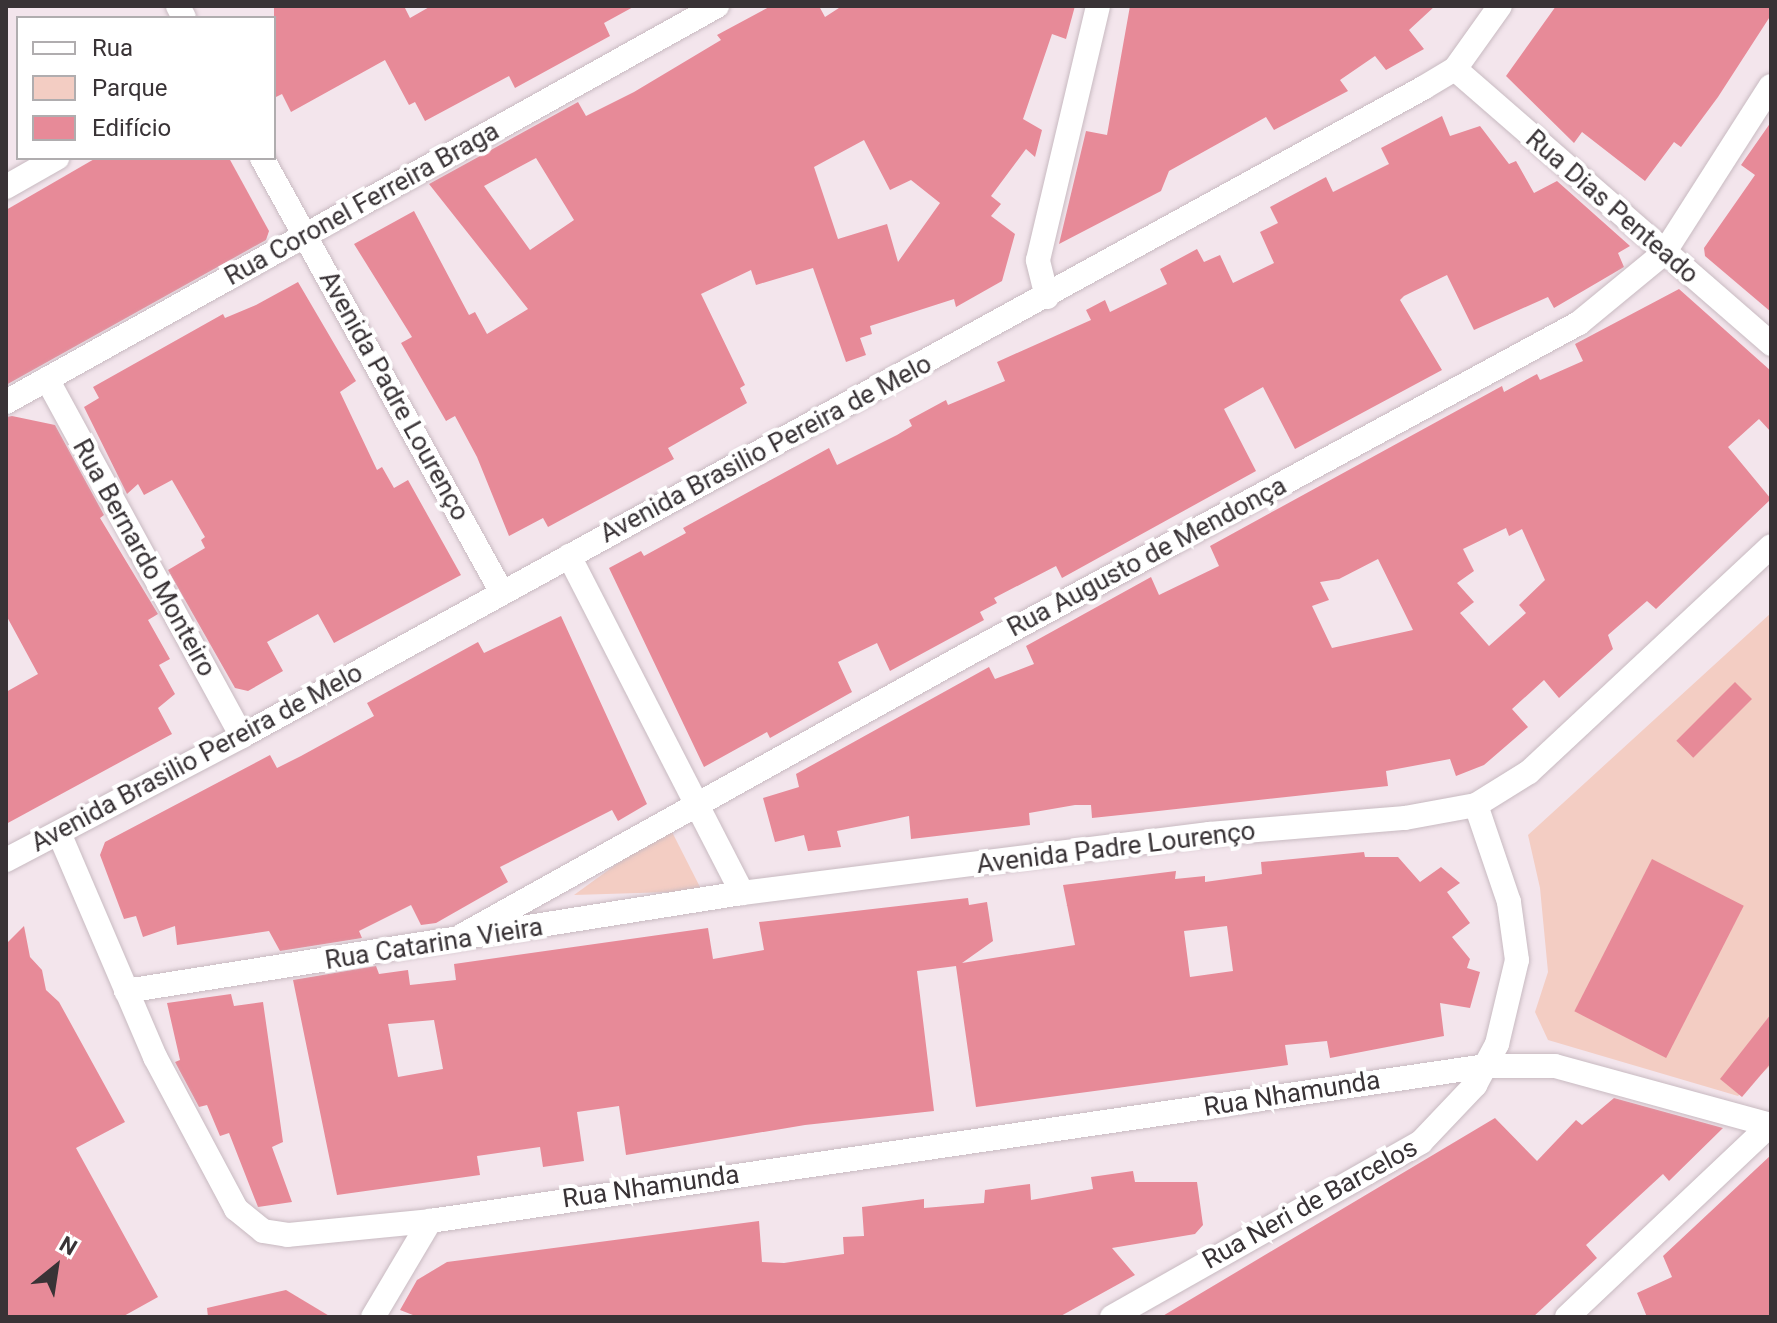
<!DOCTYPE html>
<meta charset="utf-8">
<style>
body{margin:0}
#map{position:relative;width:1777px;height:1323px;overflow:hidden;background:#f3e5ec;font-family:Roboto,sans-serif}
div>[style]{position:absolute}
.green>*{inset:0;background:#f3cdc3}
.building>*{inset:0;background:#e78a98;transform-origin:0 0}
.roads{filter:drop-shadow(0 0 2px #c8bac1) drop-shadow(0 0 2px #c8bac1)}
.street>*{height:24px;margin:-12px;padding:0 12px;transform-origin:12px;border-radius:12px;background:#fff}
span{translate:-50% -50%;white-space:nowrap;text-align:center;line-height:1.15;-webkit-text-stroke:8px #fff;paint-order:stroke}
.street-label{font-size:26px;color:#393336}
.frame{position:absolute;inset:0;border:8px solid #393336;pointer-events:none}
.legend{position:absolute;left:16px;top:16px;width:260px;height:144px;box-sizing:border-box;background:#fff;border:2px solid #b0adaf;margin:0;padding:10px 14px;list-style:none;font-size:24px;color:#393336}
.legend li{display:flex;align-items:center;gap:16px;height:40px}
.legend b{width:40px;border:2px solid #b0adaf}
.north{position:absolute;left:16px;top:1227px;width:80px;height:80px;-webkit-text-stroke:6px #fff;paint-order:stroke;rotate:30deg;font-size:22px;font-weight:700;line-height:32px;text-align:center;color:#393336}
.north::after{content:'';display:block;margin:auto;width:28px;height:36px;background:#393336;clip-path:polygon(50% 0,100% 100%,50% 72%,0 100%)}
</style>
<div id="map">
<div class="green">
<div style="clip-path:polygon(1771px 613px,1771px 1065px,1738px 1096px,1548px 1040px,1535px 1012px,1548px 972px,1540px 888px,1528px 835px)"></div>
<div style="clip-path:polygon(669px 826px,702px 891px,574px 895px)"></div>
</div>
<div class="building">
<div style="clip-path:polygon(274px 6px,404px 6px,410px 18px,431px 6px,635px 6px,604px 23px,610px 36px,515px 88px,509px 76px,425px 121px,415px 102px,409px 105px,385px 60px,291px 112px,282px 94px,274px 98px)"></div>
<div style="clip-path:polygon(evenodd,771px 6px,819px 6px,825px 17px,842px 6px,1075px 6px,1066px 39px,1052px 34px,1023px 119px,1042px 130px,1035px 157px,1026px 149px,991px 196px,1001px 204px,991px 216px,1015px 234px,1002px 281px,956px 307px,954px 299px,870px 326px,872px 334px,860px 338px,866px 355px,846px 362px,813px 268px,756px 285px,751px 270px,701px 294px,745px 385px,740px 388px,747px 403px,668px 448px,674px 459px,548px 527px,543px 518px,509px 536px,477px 457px,455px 416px,446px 421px,401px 343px,412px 337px,354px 244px,414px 211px,469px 315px,475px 312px,487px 334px,528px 309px,429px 184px,578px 102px,586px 116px,634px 92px,721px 40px,717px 35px,771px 6px,864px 140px,890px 190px,911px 180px,940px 203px,898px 262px,887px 224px,838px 239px,814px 167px,864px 140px,771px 6px,536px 158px,574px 220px,530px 250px,484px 186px,536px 158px)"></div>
<div style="clip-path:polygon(1130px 6px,1435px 6px,1409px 30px,1424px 49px,1386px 70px,1375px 56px,1340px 80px,1348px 91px,1274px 130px,1266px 117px,1169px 171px,1161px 191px,1059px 244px,1086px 131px,1107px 135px)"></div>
<div style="clip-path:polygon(1556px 6px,1771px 6px,1771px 15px,1718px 97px,1681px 147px,1674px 142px,1645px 181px,1582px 132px,1574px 143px,1506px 76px)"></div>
<div style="clip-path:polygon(1442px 116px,1450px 136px,1480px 126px,1509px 164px,1516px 161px,1534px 193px,1557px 181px,1630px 246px,1618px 253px,1624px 267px,1554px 308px,1548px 297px,1474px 330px,1447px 275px,1404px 296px,1400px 300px,1442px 370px,1295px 449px,1263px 387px,1224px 409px,1256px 471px,1062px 578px,1056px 566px,994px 598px,997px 603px,980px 612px,984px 620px,890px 671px,877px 643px,838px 662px,852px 692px,770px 738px,767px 732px,704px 767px,609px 568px,641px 551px,644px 556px,686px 533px,683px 528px,829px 448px,837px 465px,897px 435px,912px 426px,909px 420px,946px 400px,948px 405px,1005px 381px,997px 362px,1091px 320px,1086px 310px,1105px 300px,1110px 312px,1167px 284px,1160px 269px,1197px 249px,1204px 262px,1220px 255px,1233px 283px,1274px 263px,1260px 232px,1278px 223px,1270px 207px,1326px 177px,1333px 192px,1389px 164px,1381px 148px)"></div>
<div style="clip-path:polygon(1771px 122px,1771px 312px,1705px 256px,1704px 248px,1755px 175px,1741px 165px)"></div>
<div style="clip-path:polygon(96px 158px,229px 158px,269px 231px,266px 240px,6px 385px,6px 210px)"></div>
<div style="clip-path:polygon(298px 282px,356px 381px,340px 392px,377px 470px,382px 467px,394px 488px,408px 480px,461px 575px,334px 643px,318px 614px,267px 642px,283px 671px,248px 691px,235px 688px,168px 570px,205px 548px,201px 540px,205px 537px,172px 480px,144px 495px,138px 484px,127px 494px,84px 407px,99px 398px,93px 387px,223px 314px,225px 318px,256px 305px)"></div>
<div style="clip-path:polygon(evenodd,1679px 289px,1771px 371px,1771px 432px,1759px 419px,1728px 447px,1771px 499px,1656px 609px,1647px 601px,1608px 635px,1613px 649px,1559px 698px,1544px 680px,1512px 709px,1528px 727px,1484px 765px,1456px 776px,1450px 759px,1386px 771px,1388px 786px,1149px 812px,1092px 818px,1091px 805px,1075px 805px,1029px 813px,1030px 825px,911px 839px,909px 816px,837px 831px,841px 847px,808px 851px,804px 835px,775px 842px,763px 798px,799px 787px,796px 774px,989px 667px,995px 679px,1034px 664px,1026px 646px,1151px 577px,1159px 595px,1219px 566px,1210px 546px,1502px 386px,1504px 392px,1537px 374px,1540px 380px,1583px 361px,1575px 344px,1679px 289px,1506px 528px,1509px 536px,1522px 529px,1545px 580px,1519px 605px,1526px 613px,1489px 646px,1460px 613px,1474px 602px,1457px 583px,1474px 571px,1463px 549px,1506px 528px,1679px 289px,1378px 559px,1413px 630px,1332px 648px,1312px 606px,1329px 600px,1320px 582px,1339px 579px,1378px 559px)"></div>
<div style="clip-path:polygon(12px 416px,55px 425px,104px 515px,100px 518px,158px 614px,148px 620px,170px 659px,159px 665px,175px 694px,158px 708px,172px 734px,6px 824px,6px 692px,38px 674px,6px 615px,6px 417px)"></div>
<div style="clip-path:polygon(561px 616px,647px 804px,618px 821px,612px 810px,500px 867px,508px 882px,436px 923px,421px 925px,411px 905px,359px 931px,362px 938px,280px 951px,269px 931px,177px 945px,175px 926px,143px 937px,136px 916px,124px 919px,100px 855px,105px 842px,270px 755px,277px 768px,301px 756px,374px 716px,367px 703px,478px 642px,484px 653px)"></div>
<div style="left:1735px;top:682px;width:24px;height:83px;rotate:45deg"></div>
<div style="clip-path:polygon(evenodd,1364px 852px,1365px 857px,1398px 857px,1420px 882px,1441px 867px,1460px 883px,1447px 892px,1470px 923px,1452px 937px,1470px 959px,1467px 968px,1480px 972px,1470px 1008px,1440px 1003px,1444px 1036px,1330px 1058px,1327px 1041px,1285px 1045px,1288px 1065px,976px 1107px,956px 966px,917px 971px,934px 1111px,805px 1125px,626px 1155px,619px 1106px,577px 1112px,584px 1161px,543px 1167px,540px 1147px,477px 1156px,480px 1175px,337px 1195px,293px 980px,376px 966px,379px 974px,408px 970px,410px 985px,456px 980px,454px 964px,708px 928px,713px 959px,764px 950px,759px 922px,968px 898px,969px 905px,987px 902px,993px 941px,962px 963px,1075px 945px,1063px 885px,1176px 871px,1175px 879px,1205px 876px,1205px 882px,1262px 874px,1261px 862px,1364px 852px,1227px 926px,1233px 971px,1190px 977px,1184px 931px,1227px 926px,1364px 852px,434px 1020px,443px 1069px,398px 1077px,388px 1024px,434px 1020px)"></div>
<div style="left:1652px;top:859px;width:103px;height:171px;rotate:27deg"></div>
<div style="clip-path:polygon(24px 926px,30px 957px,42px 970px,46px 990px,59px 1002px,125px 1122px,76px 1148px,158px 1297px,122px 1317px,6px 1317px,6px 944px)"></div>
<div style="clip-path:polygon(231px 994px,234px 1006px,263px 1002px,283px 1142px,272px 1147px,292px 1202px,258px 1207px,229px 1133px,220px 1136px,207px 1105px,199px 1107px,175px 1062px,180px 1060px,167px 1003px)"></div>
<div style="clip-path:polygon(1771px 1014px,1771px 1063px,1742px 1097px,1720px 1079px)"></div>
<div style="clip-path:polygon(1614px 1098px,1723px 1128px,1669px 1181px,1663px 1174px,1586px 1245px,1597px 1258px,1533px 1317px,1161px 1317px,1495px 1118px,1537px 1161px,1576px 1120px,1582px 1125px)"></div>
<div style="clip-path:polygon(1771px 1155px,1771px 1317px,1647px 1317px,1637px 1293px,1672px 1277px,1663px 1256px)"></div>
<div style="clip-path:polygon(1133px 1171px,1135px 1182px,1197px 1182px,1203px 1225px,1195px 1234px,1112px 1248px,1135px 1275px,1059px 1317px,418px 1317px,400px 1310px,417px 1280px,447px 1262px,759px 1221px,762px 1262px,784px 1263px,844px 1254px,843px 1237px,864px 1236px,862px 1207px,924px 1199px,924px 1208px,984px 1203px,985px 1190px,1030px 1184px,1031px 1200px,1093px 1189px,1091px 1177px)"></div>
<div style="clip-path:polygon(286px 1290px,331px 1317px,208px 1317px,207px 1308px)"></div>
</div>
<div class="roads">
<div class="street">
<div style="left:178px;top:6px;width:13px;rotate:63deg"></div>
<div style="left:1455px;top:69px;width:419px;rotate:41deg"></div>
<div style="left:262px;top:158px;width:496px;rotate:61.1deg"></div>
<div style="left:6px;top:187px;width:59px;rotate:-29.6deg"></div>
<div style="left:1047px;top:297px;width:38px;rotate:-104deg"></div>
<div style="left:1038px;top:260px;width:261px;rotate:-76.7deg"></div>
<div style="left:47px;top:379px;width:407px;rotate:61.4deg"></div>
<div style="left:6px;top:402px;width:814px;rotate:-29.12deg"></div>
<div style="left:569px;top:556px;width:379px;rotate:62.8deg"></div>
<div style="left:59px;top:833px;width:244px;rotate:66.8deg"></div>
<div style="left:155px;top:1057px;width:172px;rotate:61.9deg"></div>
<div style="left:236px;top:1209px;width:35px;rotate:39deg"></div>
<div style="left:263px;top:1231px;width:25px;rotate:9deg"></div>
<div style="left:288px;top:1235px;width:143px;rotate:-5.6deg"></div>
<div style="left:430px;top:1221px;width:1067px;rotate:-8.35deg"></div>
<div style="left:1486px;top:1066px;width:69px"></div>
<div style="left:1555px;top:1066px;width:224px;rotate:15.3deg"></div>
<div style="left:6px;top:860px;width:267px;rotate:-27.7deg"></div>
<div style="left:242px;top:736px;width:1347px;rotate:-28.75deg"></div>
<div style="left:1423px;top:88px;width:37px;rotate:-31deg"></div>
<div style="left:1455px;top:69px;width:77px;rotate:-54.5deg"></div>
<div style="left:463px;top:935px;width:576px;rotate:-29.1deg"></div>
<div style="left:966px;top:655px;width:697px;rotate:-28.44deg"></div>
<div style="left:1579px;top:323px;width:110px;rotate:-39.5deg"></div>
<div style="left:1664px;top:253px;width:198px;rotate:-57.4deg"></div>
<div style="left:126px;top:991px;width:624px;rotate:-9.04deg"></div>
<div style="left:742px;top:893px;width:471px;rotate:-7.2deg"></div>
<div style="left:1209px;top:834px;width:197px;rotate:-4.7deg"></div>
<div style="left:1405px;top:818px;width:72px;rotate:-10.4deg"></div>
<div style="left:1476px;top:805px;width:62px;rotate:-31.9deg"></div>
<div style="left:1529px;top:772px;width:331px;rotate:-43deg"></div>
<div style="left:373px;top:1317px;width:112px;rotate:-59.3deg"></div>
<div style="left:1112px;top:1317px;width:355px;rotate:-29.5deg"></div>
<div style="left:1421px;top:1142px;width:79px;rotate:-46.5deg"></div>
<div style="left:1475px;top:1085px;width:47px;rotate:-61.8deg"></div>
<div style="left:1497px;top:1044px;width:86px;rotate:-76.6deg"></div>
<div style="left:1517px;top:960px;width:59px;rotate:-97.9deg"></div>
<div style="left:1509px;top:902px;width:102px;rotate:-108.8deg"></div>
<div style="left:1567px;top:1317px;width:281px;rotate:-43.4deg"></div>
</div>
</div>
<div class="street-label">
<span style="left:362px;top:204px;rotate:-29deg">Rua Coronel Ferreira Braga</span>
<span style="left:1612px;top:207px;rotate:41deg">Rua Dias Penteado</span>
<span style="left:394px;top:396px;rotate:61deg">Avenida Padre Lourenço</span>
<span style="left:766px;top:449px;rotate:-28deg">Avenida Brasilio Pereira de Melo</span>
<span style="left:1147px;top:557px;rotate:-28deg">Rua Augusto de Mendonça</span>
<span style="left:144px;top:558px;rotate:61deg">Rua Bernardo Monteiro</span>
<span style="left:197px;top:758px;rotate:-28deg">Avenida Brasilio Pereira de Melo</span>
<span style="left:1116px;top:848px;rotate:-7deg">Avenida Padre Lourenço</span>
<span style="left:434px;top:944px;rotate:-9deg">Rua Catarina Vieira</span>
<span style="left:1292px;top:1094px;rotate:-9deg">Rua Nhamunda</span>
<span style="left:651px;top:1187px;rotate:-8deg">Rua Nhamunda</span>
<span style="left:1310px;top:1204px;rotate:-29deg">Rua Neri de Barcelos</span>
</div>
<div class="frame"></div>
<ul class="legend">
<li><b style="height:10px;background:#fff"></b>Rua</li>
<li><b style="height:22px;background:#f3cdc3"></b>Parque</li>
<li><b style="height:22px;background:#e78a98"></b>Edifício</li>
</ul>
<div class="north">N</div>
</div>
